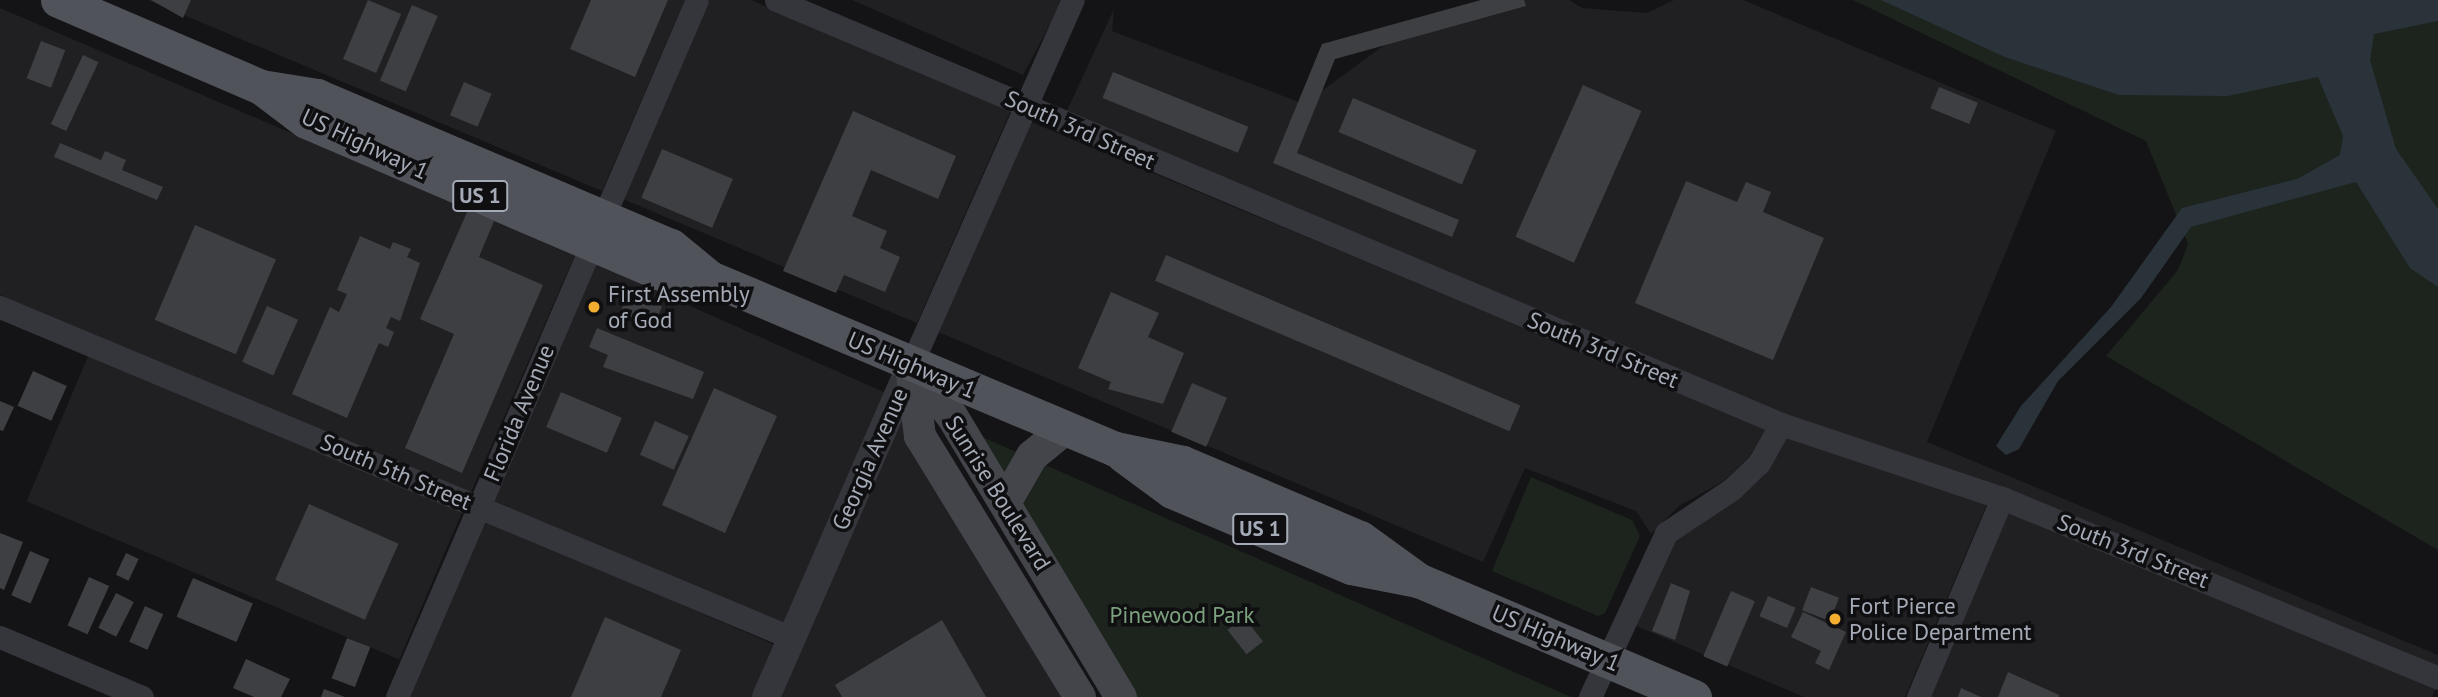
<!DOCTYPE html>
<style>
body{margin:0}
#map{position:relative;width:2438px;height:697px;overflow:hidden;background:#141416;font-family:"PT Sans",sans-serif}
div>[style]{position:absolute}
.built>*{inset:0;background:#202023;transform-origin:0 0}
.green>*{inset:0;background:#1c241d}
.water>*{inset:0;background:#2a333a}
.building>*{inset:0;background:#3e3f43;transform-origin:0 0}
.minor>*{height:23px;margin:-11.5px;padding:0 11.5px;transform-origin:11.5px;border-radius:11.5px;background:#35363b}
.tertiary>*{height:28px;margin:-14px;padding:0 14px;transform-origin:14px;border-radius:14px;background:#35363b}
.secondary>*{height:32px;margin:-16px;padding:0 16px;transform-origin:16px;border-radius:16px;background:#43454b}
.primary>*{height:35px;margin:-17.5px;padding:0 17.5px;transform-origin:17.5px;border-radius:17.5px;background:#51535a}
.dots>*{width:19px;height:19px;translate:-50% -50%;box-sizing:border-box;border:4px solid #0f0f11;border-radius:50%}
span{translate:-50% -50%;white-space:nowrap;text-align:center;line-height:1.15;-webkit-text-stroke:7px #0f0f11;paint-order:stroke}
.shield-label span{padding:2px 5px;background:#0f0f11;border:2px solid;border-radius:5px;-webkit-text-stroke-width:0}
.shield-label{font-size:21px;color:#a5abb6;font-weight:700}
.street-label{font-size:23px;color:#a5abb6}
.poi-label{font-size:23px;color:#a5abb6}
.left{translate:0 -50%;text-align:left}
.park-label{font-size:23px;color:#7ca17e}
</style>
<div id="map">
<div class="built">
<div style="clip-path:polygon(148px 0,685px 0,602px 191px)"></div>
<div style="clip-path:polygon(709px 0,751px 0,1011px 110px,917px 323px,623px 199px)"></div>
<div style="clip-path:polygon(852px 0,1063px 0,1023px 75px)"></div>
<div style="clip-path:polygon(1487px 0,1569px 0,1582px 8px,1647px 13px,1674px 0,1743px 0,2056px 131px,1927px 442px,2438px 655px,2438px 667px,1996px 484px,1785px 414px,1065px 115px,1114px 9px,1112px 31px,1304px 104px,1401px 33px)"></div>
<div style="clip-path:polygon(0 8px,575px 255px,471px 492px,0 295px)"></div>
<div style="clip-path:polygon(1031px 122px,1766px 429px,1750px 456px,1725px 480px,1679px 506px,1651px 534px,1636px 511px,1525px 468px,1483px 562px,938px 332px)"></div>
<div style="left:596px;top:264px;width:318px;height:259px;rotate:24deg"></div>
<div style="left:89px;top:354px;width:405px;height:160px;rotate:23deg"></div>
<div style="clip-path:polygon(905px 406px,1067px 697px,780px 697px)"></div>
<div style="clip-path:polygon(1787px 437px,1987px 504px,1905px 697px,1804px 697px,1634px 625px,1675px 540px,1740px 496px,1767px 471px)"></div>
<div style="clip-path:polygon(2009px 512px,2436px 688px,2432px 697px,1930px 697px)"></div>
<div style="clip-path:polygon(484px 519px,777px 646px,755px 697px,410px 697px)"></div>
</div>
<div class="green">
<div style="clip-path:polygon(1853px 0,2438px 0,2438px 550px,2106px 356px,2178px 270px,2188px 244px,2146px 141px)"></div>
<div style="clip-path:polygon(973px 433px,1571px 697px,1136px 697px)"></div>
<div style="clip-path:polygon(1531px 477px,1632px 520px,1640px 536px,1605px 613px,1598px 616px,1492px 571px)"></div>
</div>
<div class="water">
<div style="clip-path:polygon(1881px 0,2438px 0,2438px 21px,2374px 34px,2370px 60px,2396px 149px,2438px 209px,2438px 287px,2410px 268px,2356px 182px,2191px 227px,2141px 298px,2058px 381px,2019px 449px,2006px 455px,1996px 446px,2021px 406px,2111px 307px,2182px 208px,2297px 179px,2340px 155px,2343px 136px,2318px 77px,2228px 96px,2119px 95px,2005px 57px)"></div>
</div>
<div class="building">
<div style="clip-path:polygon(151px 0,191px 0,183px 18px)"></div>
<div style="left:368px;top:0;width:36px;height:64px;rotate:23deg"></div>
<div style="clip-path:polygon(591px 0,668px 0,635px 77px,570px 49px)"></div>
<div style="clip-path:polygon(1481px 0,1524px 0,1526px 6px,1335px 59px,1297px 153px,1459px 220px,1452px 237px,1273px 163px,1322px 44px)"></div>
<div style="left:412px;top:5px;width:28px;height:82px;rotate:23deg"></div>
<div style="left:41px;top:41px;width:26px;height:40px;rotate:21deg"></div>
<div style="left:83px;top:55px;width:17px;height:76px;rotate:25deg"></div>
<div style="left:1113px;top:72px;width:146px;height:28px;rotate:22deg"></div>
<div style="left:464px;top:82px;width:30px;height:36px;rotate:23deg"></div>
<div style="left:1583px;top:85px;width:64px;height:166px;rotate:24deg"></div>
<div style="left:1939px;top:87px;width:42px;height:23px;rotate:22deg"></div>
<div style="left:1353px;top:98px;width:134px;height:37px;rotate:23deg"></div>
<div style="clip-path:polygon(853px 111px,956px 156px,938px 199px,871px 170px,852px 216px,887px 231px,880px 248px,900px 257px,885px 292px,844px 275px,836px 293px,783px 271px)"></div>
<div style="clip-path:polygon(60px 143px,101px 160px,105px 151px,126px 160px,122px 170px,163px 187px,157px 200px,54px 157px)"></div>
<div style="left:662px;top:149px;width:77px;height:53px;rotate:23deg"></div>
<div style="clip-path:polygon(1686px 181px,1737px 202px,1746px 182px,1771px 192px,1763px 212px,1824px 238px,1773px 360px,1635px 303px)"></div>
<div style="clip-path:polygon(468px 210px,494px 221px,479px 257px,543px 285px,462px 473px,405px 448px,454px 334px,420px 319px)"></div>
<div style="left:195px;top:225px;width:88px;height:103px;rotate:23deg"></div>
<div style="clip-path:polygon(360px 236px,390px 249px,393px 242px,411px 249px,407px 257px,420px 263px,400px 321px,391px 317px,386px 328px,394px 332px,388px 347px,379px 343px,347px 418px,292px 394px,330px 307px,339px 312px,347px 294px,337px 290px)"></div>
<div style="left:1166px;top:255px;width:385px;height:28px;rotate:23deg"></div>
<div style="left:629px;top:292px;width:36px;height:22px;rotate:23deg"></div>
<div style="clip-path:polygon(1111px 292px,1159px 313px,1148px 337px,1184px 353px,1163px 404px,1108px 389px,1111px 382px,1078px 368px)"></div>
<div style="left:267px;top:306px;width:34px;height:61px;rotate:24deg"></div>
<div style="clip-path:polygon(597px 328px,704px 372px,693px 399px,603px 367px,608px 355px,589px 347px)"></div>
<div style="left:33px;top:371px;width:37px;height:38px;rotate:24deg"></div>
<div style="left:1192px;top:383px;width:38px;height:53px;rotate:23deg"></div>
<div style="left:714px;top:388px;width:69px;height:128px;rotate:24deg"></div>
<div style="left:561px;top:392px;width:66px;height:38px;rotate:23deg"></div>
<div style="clip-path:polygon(0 401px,14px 407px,3px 431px,0 430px)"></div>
<div style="left:655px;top:421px;width:37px;height:37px;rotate:24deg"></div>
<div style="left:309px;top:504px;width:98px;height:83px;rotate:24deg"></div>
<div style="clip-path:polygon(0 533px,23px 542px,4px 590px,0 588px)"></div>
<div style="left:30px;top:551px;width:21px;height:48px;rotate:23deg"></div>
<div style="left:126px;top:553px;width:14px;height:24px;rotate:25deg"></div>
<div style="left:89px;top:577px;width:22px;height:53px;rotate:24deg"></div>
<div style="left:193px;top:578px;width:65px;height:42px;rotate:23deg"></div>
<div style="clip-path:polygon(1671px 583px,1690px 591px,1675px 640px,1652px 631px)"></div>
<div style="left:1811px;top:587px;width:30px;height:25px;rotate:21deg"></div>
<div style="left:1731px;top:591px;width:26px;height:71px;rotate:23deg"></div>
<div style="left:116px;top:593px;width:20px;height:39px;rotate:27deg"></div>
<div style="left:1768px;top:596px;width:30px;height:22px;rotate:23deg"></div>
<div style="left:145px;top:606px;width:20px;height:39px;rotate:24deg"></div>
<div style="clip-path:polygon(1803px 612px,1846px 632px,1829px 670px,1815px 663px,1821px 651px,1791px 637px)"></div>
<div style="clip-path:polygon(605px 617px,681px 650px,661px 697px,571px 697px)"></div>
<div style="left:1244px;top:617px;width:31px;height:21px;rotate:52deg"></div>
<div style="clip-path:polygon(942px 620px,986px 697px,842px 697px,835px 685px)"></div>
<div style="left:347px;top:638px;width:25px;height:43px;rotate:21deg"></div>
<div style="clip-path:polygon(246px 659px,290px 679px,281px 697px,254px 697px,233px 688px)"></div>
<div style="clip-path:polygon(2008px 672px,2059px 695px,2059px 697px,1998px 697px)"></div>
<div style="clip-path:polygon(1961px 688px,1981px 697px,1958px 697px)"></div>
<div style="clip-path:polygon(324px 689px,345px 697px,321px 697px)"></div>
</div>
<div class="minor">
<div style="left:776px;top:0;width:1091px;rotate:22.87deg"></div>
<div style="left:1781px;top:424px;width:233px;rotate:18.5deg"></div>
<div style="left:2002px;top:498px;width:472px;rotate:22.4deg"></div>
<div style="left:603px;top:218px;width:237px;rotate:-66.7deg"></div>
<div style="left:0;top:307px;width:858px;rotate:22.68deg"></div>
<div style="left:911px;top:365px;width:399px;rotate:-66.1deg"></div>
<div style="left:0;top:637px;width:154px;rotate:22.9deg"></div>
<div style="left:397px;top:697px;width:493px;rotate:-66.7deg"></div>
<div style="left:1590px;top:697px;width:181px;rotate:-65.1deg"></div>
<div style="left:1666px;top:533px;width:79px;rotate:-33.7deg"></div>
<div style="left:1732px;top:489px;width:37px;rotate:-44deg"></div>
<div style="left:1759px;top:463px;width:45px;rotate:-60.6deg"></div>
<div style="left:1918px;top:697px;width:216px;rotate:-67.1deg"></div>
</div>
<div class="tertiary">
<div style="left:766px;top:697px;width:362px;rotate:-66.4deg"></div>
</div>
<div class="secondary">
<div style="left:911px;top:365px;width:65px;rotate:51.2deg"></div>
<div style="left:952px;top:416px;width:328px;rotate:59deg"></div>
<div style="left:911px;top:366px;width:71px;rotate:82.7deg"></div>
<div style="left:920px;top:436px;width:306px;rotate:58.5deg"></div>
<div style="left:1005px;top:503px;width:54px;rotate:-60.1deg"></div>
<div style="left:1032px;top:456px;width:43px;rotate:-39.3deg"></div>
</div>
<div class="primary">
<div style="left:58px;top:0;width:221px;rotate:23.2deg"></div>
<div style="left:261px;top:87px;width:57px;rotate:9.1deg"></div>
<div style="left:317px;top:96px;width:384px;rotate:23deg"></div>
<div style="left:671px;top:246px;width:50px;rotate:39.4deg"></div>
<div style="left:261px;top:87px;width:56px;rotate:37.1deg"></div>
<div style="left:306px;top:121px;width:386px;rotate:23.2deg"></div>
<div style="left:661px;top:273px;width:49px;rotate:5.8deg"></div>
<div style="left:710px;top:278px;width:440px;rotate:22.9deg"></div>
<div style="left:1115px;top:449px;width:69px;rotate:11.6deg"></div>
<div style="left:1183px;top:463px;width:192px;rotate:23deg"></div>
<div style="left:1360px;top:538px;width:72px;rotate:35.9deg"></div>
<div style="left:1123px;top:455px;width:61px;rotate:36.3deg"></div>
<div style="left:1172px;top:491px;width:194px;rotate:23deg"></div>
<div style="left:1351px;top:567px;width:68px;rotate:11deg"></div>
<div style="left:1418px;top:580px;width:300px;rotate:23deg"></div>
</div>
<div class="dots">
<div style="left:594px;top:307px;background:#f3ae2f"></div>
<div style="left:1835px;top:619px;background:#f3ae2f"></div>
</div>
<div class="shield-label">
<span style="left:480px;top:196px">US 1</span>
<span style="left:1260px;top:529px">US 1</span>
</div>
<div class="street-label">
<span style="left:1080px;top:130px;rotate:24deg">South 3rd Street</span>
<span style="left:365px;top:144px;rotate:25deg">US Highway 1</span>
<span style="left:1603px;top:350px;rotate:23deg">South 3rd Street</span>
<span style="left:912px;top:365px;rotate:23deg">US Highway 1</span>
<span style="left:519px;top:413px;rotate:-67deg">Florida Avenue</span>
<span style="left:870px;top:459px;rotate:-66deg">Georgia Avenue</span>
<span style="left:396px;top:472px;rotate:23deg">South 5th Street</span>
<span style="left:998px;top:493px;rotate:58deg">Sunrise Boulevard</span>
<span style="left:2133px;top:551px;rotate:22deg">South 3rd Street</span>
<span style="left:1556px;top:638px;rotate:23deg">US Highway 1</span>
</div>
<div class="poi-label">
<span class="left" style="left:608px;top:307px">First Assembly<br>of God</span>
<span class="left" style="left:1849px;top:619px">Fort Pierce<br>Police Department</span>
</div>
<div class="park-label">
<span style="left:1182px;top:615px">Pinewood Park</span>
</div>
</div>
